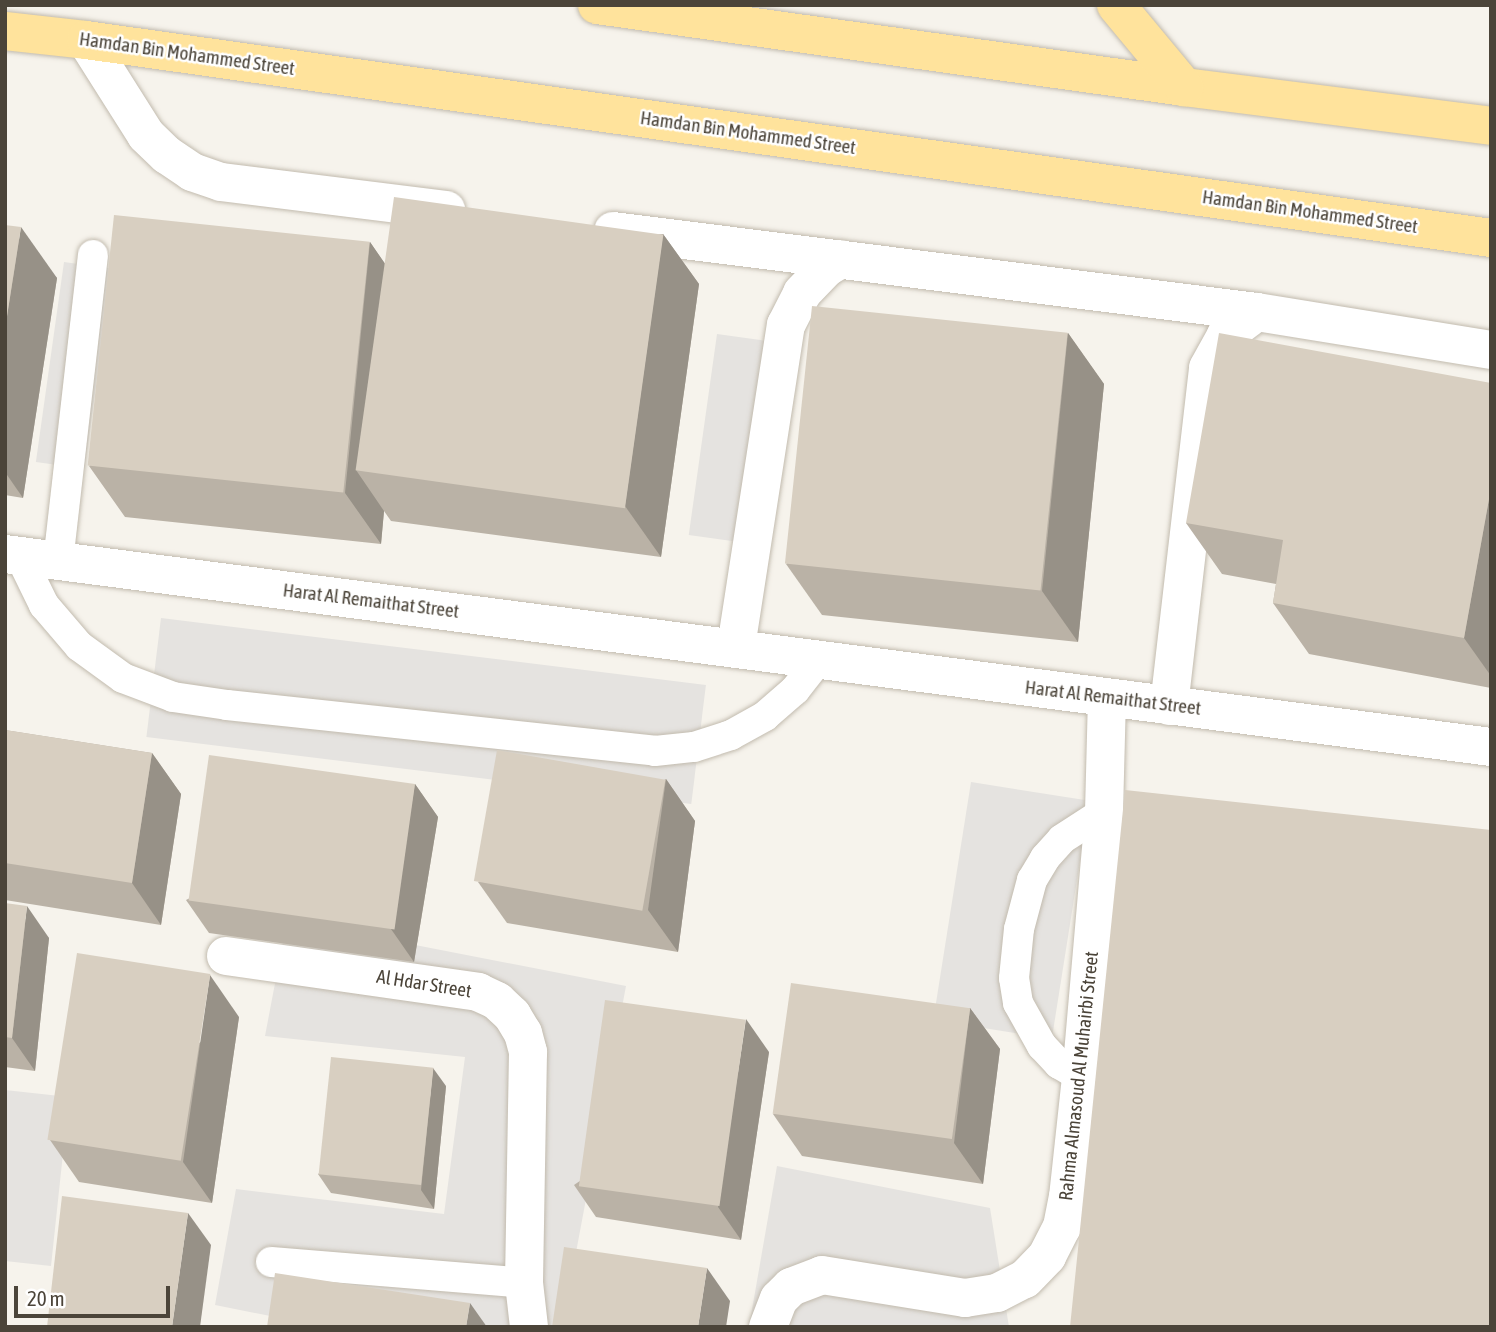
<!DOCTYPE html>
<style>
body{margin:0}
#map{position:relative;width:1496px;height:1332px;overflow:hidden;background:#f6f3ec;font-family:"Asap Condensed",sans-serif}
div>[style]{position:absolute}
.parking>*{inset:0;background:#e5e3e0;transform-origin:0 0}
.roads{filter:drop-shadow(0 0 2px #c2bbae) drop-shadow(0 0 2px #c2bbae)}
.service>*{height:30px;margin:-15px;padding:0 15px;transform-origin:15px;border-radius:15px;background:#fff}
.minor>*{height:38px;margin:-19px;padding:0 19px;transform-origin:19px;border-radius:19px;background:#fff}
.primary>*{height:38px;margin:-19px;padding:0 19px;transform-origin:19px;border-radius:19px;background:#ffe39c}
.wall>*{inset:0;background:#bab2a6}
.shaded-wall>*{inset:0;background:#979187}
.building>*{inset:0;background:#d8cfc1;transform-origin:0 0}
span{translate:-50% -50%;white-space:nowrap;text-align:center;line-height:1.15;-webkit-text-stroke:5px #fff;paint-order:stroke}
.street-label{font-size:19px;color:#4b4439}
.frame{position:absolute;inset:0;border:7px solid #4b4439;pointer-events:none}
.scale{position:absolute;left:14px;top:1286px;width:156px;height:32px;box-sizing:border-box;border:4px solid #4b4439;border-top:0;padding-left:9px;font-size:21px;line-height:24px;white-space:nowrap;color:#4b4439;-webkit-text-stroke:5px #fff;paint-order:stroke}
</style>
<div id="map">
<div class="parking">
<div style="left:64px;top:262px;width:49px;height:202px;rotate:8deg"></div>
<div style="left:717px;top:334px;width:49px;height:203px;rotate:8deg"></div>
<div style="left:161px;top:618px;width:549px;height:120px;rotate:7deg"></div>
<div style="left:971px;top:782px;width:120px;height:241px;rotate:9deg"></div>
<div style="clip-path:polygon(287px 920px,626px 986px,562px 1327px,326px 1327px,215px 1305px,236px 1189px,444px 1214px,465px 1057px,265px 1036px)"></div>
<div style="clip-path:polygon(5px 1090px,69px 1097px,51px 1266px,5px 1261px)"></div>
<div style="clip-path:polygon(777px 1166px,990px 1208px,1009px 1327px,749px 1327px)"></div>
</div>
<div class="roads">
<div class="service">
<div style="left:20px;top:556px;width:55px;rotate:63.9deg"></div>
<div style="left:44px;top:605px;width:54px;rotate:49.5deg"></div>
<div style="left:79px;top:646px;width:54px;rotate:36deg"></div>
<div style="left:123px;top:678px;width:53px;rotate:20.8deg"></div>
<div style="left:173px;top:697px;width:55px;rotate:8.4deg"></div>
<div style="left:227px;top:705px;width:430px;rotate:6.1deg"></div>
<div style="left:655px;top:751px;width:39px;rotate:-6deg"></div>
<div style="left:694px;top:747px;width:39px;rotate:-18deg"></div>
<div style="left:731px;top:735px;width:39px;rotate:-29deg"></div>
<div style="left:765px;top:716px;width:40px;rotate:-41deg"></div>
<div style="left:795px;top:690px;width:39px;rotate:-52deg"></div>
<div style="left:58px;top:562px;width:309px;rotate:-83.5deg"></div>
<div style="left:1081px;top:1077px;width:26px;rotate:-149deg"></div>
<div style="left:1059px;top:1064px;width:25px;rotate:-133deg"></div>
<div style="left:1042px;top:1046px;width:49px;rotate:-119.2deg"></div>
<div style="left:1018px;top:1003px;width:25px;rotate:-99deg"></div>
<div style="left:1014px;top:978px;width:49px;rotate:-84.2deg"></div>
<div style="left:1019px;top:929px;width:51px;rotate:-75.1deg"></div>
<div style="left:1032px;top:880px;width:26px;rotate:-59deg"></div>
<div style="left:1045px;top:858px;width:25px;rotate:-48deg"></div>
<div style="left:1062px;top:839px;width:50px;rotate:-32.7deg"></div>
<div style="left:271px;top:1262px;width:254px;rotate:4.7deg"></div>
</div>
<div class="minor">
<div style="left:86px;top:40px;width:112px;rotate:57.7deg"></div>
<div style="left:146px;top:135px;width:29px;rotate:44deg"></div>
<div style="left:167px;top:155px;width:30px;rotate:34deg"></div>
<div style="left:192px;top:172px;width:31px;rotate:19deg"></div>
<div style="left:221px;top:182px;width:227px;rotate:7.1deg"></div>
<div style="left:613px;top:231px;width:649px;rotate:7.17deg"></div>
<div style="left:1257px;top:312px;width:237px;rotate:9.2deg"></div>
<div style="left:5px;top:554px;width:1498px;rotate:7.4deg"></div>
<div style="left:736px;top:647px;width:326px;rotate:-81.2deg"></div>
<div style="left:786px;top:325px;width:36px;rotate:-63deg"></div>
<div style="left:802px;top:293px;width:35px;rotate:-46deg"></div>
<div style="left:826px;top:268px;width:17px;rotate:-31deg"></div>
<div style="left:1169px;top:706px;width:340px;rotate:-83.4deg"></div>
<div style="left:1208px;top:368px;width:38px;rotate:-61deg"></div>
<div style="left:1226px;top:335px;width:36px;rotate:-37deg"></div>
<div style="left:226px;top:956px;width:255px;rotate:8.1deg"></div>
<div style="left:478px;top:992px;width:21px;rotate:25deg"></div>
<div style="left:497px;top:1001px;width:21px;rotate:43deg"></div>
<div style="left:512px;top:1015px;width:21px;rotate:59deg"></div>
<div style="left:523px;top:1033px;width:20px;rotate:75deg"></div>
<div style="left:528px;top:1052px;width:231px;rotate:91deg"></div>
<div style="left:524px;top:1283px;width:44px;rotate:83.5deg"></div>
<div style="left:768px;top:1327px;width:30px;rotate:-69deg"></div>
<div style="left:779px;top:1299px;width:17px;rotate:-45deg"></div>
<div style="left:791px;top:1287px;width:33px;rotate:-21deg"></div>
<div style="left:822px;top:1275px;width:145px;rotate:9.1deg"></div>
<div style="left:965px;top:1298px;width:32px;rotate:-9deg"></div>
<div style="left:997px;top:1293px;width:31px;rotate:-27deg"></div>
<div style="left:1025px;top:1279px;width:32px;rotate:-46deg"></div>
<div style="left:1047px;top:1256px;width:33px;rotate:-63deg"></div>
<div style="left:1062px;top:1227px;width:31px;rotate:-79deg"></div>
<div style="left:1068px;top:1197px;width:121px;rotate:-83.8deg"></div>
<div style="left:1081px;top:1077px;width:266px;rotate:-85deg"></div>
<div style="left:1104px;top:812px;width:114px;rotate:-88.5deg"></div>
</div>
<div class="primary">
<div style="left:597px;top:5px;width:593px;rotate:7.95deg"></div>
<div style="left:1184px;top:87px;width:309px;rotate:7.2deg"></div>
<div style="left:1116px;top:5px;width:107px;rotate:50.3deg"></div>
<div style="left:5px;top:31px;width:81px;rotate:6.3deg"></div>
<div style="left:86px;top:40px;width:1419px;rotate:8.02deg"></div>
</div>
</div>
<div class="wall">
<div style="clip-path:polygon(5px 225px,57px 278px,23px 498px,5px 495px)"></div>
<div style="clip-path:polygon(663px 234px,699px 284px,661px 557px,391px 521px,384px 511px,381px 544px,125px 517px,89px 466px,370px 242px,385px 264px)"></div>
<div style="clip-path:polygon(1068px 333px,1104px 384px,1078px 642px,822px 615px,786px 564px)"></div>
<div style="clip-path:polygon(1491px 383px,1491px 688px,1309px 654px,1273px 603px,1276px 584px,1222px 574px,1186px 523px)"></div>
<div style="clip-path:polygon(5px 730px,152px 753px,181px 794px,161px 925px,5px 900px)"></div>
<div style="clip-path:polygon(666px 779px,695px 821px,678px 952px,507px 923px,478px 882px)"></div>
<div style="clip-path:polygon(415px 784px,438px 817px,414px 962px,209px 933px,186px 900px)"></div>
<div style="clip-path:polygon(5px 903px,49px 938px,35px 1071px,5px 1067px)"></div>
<div style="clip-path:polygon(970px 1008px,1000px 1049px,983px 1184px,802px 1156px,773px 1114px)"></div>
<div style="clip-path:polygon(239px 1017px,212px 1203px,79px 1182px,50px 1140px)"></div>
<div style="clip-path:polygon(769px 1052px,741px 1240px,596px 1217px,574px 1185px)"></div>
<div style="clip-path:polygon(446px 1086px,434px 1209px,331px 1193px,318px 1174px)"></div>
</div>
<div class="shaded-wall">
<div style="clip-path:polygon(21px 227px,57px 278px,23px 498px,5px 472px,5px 329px)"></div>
<div style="clip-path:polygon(663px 234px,699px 284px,661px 557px,625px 506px)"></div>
<div style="clip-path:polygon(370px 242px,406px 294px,356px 470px,384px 511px,381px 544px,345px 493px)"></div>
<div style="clip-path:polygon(1068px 333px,1104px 384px,1078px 642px,1042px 591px)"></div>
<div style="clip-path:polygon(1491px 488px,1491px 676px,1464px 638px)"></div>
<div style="clip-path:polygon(152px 753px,181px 794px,161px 925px,132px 883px)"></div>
<div style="clip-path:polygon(666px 779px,695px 821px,678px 952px,648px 910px)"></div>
<div style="clip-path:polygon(415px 784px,438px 817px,414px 962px,391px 929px)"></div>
<div style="clip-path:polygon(27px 906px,49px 938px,35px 1071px,12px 1038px)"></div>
<div style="clip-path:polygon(210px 975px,239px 1017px,212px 1203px,183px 1162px)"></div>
<div style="clip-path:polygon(970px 1008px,1000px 1049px,983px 1184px,954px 1143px)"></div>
<div style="clip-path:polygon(746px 1019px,769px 1052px,741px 1240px,718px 1207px)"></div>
<div style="clip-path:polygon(433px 1068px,446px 1086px,434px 1209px,421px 1190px)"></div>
<div style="clip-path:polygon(188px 1213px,211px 1245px,200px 1327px,172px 1327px)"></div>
<div style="clip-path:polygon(707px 1268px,730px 1301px,726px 1327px,698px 1327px)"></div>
<div style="clip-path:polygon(470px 1303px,487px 1327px,466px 1327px)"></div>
</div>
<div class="building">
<div style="left:394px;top:197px;width:272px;height:276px;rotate:8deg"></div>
<div style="left:114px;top:215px;width:257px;height:252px;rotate:6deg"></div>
<div style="clip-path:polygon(5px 225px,21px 227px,5px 329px)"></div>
<div style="left:812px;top:306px;width:257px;height:259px;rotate:6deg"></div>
<div style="clip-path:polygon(1219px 333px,1491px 383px,1491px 488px,1464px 638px,1273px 603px,1283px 540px,1186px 523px)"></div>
<div style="clip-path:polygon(5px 730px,152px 753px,132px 883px,5px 863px)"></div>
<div style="left:497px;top:750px;width:171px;height:133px;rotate:10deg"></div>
<div style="left:209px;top:755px;width:208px;height:147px;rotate:8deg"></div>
<div style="clip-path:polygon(1125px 790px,1491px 830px,1491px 1327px,1070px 1327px)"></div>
<div style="clip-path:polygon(5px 903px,27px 906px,12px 1038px,5px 1037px)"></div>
<div style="left:77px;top:953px;width:135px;height:189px;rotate:9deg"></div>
<div style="left:791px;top:983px;width:181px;height:132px;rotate:8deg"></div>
<div style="left:605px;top:1000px;width:142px;height:188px;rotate:8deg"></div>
<div style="left:331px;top:1057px;width:103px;height:118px;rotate:6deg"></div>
<div style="clip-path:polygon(62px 1196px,188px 1213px,172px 1327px,47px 1327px)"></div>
<div style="clip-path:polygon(564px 1247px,707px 1268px,698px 1327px,552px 1327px)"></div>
<div style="clip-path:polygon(275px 1273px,470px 1303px,466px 1327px,267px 1327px)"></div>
</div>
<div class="street-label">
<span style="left:187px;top:54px;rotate:8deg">Hamdan Bin Mohammed Street</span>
<span style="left:748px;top:133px;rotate:8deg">Hamdan Bin Mohammed Street</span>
<span style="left:1310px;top:212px;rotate:8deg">Hamdan Bin Mohammed Street</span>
<span style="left:371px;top:601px;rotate:7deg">Harat Al Remaithat Street</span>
<span style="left:1113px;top:698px;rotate:7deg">Harat Al Remaithat Street</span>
<span style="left:424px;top:984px;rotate:9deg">Al Hdar Street</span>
<span style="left:1079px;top:1076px;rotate:-84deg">Rahma Almasoud Al Muhairbi Street</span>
</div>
<div class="frame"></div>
<div class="scale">20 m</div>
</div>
